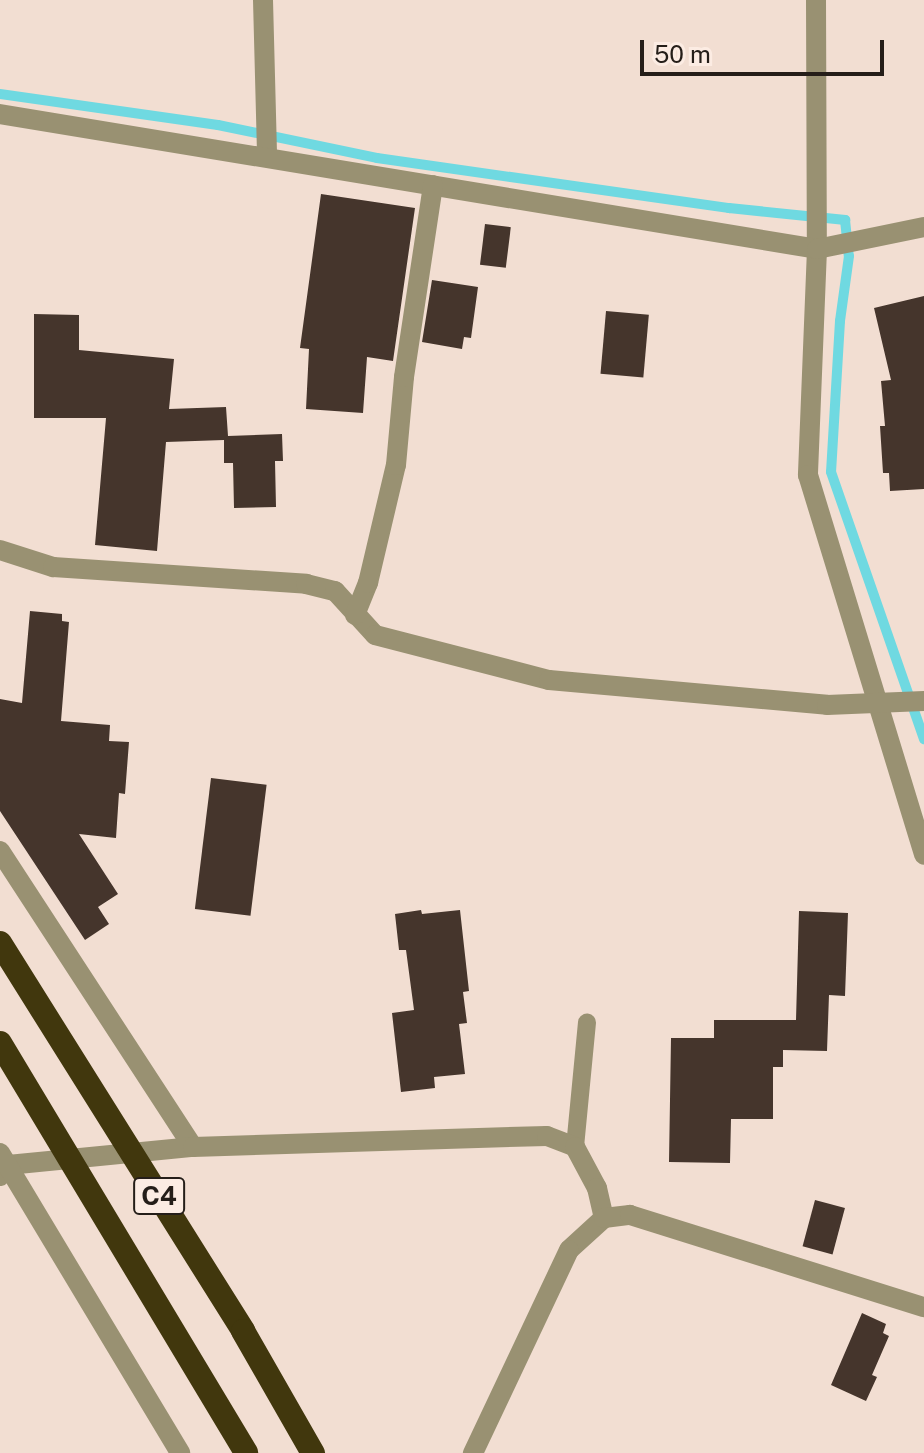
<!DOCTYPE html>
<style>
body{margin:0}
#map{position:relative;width:924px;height:1453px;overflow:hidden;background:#f2ded2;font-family:"Public Sans",sans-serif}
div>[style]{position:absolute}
.stream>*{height:10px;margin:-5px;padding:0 5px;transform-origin:5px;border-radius:5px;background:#6fd9e1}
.building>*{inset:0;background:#45352c;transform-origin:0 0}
.service>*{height:18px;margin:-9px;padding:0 9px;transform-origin:9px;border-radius:9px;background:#999172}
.minor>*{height:20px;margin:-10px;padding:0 10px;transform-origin:10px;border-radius:10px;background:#999172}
.tertiary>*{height:20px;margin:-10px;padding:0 10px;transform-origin:10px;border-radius:10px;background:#999172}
.motorway-bridge>*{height:24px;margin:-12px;padding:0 12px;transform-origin:12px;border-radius:12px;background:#41370d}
span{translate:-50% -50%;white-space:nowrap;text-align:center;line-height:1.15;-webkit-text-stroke:8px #fcece3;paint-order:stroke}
.shield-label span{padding:2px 6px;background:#fcece3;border:2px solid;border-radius:6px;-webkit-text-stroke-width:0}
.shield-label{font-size:26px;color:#251e19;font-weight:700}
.scale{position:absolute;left:640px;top:40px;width:244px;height:36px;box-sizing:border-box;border:4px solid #251e19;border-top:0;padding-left:10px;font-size:24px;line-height:28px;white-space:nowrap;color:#251e19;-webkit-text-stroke:6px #fcece3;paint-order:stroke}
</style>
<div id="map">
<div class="stream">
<div style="left:0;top:94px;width:220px;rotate:8.1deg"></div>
<div style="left:218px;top:125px;width:162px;rotate:11.7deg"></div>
<div style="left:377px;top:158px;width:356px;rotate:8.1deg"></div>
<div style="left:729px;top:208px;width:117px;rotate:5.9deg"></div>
<div style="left:845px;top:220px;width:36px;rotate:84deg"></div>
<div style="left:849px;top:256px;width:66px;rotate:97.9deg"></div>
<div style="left:840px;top:321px;width:151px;rotate:93.4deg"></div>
<div style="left:831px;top:472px;width:283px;rotate:70.8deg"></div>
</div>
<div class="building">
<div style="clip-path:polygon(321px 194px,415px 208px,393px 361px,367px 357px,363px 413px,306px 409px,309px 349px,300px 348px)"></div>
<div style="left:485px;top:224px;width:26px;height:41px;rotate:7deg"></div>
<div style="clip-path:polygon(432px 280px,478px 287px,471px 338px,464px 337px,462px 349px,422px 342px)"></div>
<div style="clip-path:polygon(924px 296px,924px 489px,890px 491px,889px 473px,883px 473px,880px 426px,885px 426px,881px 381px,891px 380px,874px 308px)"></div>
<div style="left:606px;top:311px;width:43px;height:63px;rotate:5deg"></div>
<div style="clip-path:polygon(34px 314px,79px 315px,79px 350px,174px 359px,169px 409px,226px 407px,228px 436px,282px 434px,283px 461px,275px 461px,276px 507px,234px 508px,233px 463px,224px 463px,224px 440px,166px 442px,157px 551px,95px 545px,106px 418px,34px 418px)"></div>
<div style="clip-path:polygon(30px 611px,62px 614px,62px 621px,69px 622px,61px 721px,110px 725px,109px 741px,129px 742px,125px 794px,119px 793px,116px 838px,79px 834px,118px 894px,98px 907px,109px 924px,85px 940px,0 811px,0 699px,22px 703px)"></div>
<div style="left:211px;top:778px;width:56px;height:132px;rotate:7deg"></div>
<div style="clip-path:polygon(421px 910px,422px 914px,460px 910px,469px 991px,463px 992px,467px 1023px,459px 1024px,465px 1074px,434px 1077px,435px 1088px,401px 1092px,392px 1013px,414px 1010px,406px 950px,399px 950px,395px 914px)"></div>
<div style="clip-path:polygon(799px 911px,848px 913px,845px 996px,829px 995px,827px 1051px,783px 1050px,783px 1067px,773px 1067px,773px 1119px,731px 1119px,730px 1163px,669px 1162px,671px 1038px,714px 1038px,714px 1020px,796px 1020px)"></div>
<div style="left:815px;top:1200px;width:31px;height:48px;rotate:15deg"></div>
<div style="clip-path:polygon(862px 1313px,886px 1324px,883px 1333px,889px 1336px,872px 1375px,877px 1377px,866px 1401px,831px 1385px)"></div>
</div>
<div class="service">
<div style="left:575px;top:1147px;width:125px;rotate:-84.5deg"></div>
</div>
<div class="minor">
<div style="left:263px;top:0;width:156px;rotate:88.5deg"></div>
<div style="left:816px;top:0;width:249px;rotate:89.8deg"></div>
<div style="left:817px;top:249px;width:226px;rotate:92.3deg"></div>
<div style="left:808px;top:475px;width:397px;rotate:73deg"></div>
<div style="left:0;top:114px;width:828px;rotate:9.38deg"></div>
<div style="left:817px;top:249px;width:109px;rotate:-11.6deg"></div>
<div style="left:0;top:550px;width:56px;rotate:17.8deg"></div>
<div style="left:53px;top:567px;width:254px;rotate:3.8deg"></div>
<div style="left:306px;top:584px;width:30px;rotate:14deg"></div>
<div style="left:335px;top:591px;width:59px;rotate:47.7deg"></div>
<div style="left:375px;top:635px;width:180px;rotate:14.5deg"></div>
<div style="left:549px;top:680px;width:279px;rotate:5.1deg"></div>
<div style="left:827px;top:705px;width:97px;rotate:-2.4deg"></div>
<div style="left:355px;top:615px;width:35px;rotate:-68deg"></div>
<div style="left:368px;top:583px;width:121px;rotate:-76.7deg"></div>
<div style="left:396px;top:465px;width:88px;rotate:-84.8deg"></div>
<div style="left:404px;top:377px;width:194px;rotate:-81.4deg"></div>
<div style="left:0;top:851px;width:353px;rotate:56.9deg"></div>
<div style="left:0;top:1176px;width:14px;rotate:-54deg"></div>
<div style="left:8px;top:1165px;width:186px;rotate:-5.6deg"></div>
<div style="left:193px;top:1147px;width:354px;rotate:-1.8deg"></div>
<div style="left:547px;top:1136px;width:30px;rotate:21deg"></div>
<div style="left:575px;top:1147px;width:47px;rotate:61.8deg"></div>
<div style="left:597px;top:1188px;width:31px;rotate:77deg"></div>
<div style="left:604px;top:1218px;width:47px;rotate:137.6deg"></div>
<div style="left:569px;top:1250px;width:225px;rotate:115.3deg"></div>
<div style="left:604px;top:1218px;width:26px;rotate:-7deg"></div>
<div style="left:630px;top:1215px;width:308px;rotate:17.4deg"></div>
</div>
<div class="tertiary">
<div style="left:0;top:1153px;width:350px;rotate:59deg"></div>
</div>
<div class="motorway-bridge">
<div style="left:0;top:943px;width:458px;rotate:57.9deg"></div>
<div style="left:243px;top:1331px;width:141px;rotate:60.2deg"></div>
<div style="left:0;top:1043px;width:478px;rotate:59deg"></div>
</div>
<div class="shield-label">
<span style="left:159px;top:1196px">C4</span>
</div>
<div class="scale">50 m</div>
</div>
